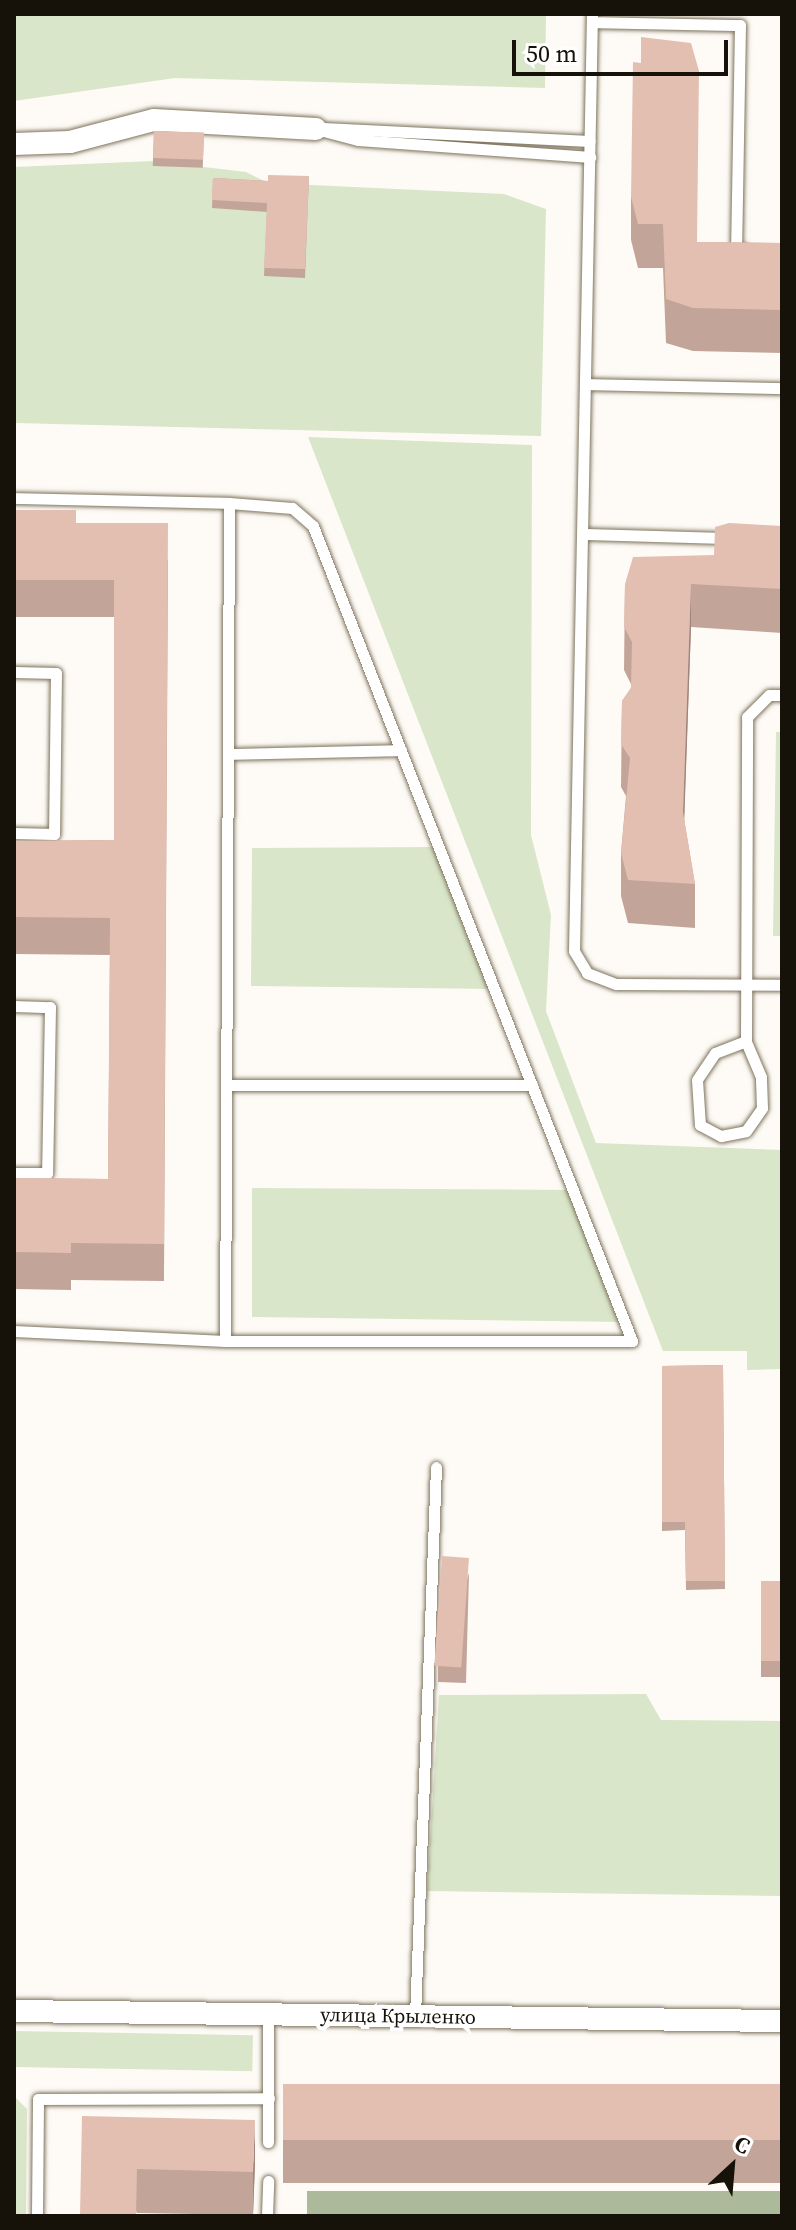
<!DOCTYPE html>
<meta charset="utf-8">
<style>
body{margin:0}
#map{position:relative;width:796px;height:2230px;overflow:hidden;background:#fefbf6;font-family:"Source Serif 4",serif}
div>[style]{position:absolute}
.green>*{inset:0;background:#d9e6c9;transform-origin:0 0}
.forest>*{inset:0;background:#acba9b;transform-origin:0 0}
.roads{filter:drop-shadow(0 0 2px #7e735c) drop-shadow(0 0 2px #7e735c)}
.service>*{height:11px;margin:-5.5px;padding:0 5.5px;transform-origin:5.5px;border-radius:5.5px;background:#fff}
.minor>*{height:22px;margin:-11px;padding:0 11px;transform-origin:11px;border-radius:11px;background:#fff}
.wall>*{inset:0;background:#c3a498;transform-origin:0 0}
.shaded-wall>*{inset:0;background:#9f867c}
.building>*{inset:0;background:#e3bfb1;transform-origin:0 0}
span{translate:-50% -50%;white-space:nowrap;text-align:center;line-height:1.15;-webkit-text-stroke:8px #fff;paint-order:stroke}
.street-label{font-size:20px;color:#161209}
.frame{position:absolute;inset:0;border:16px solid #161209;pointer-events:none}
.north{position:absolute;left:692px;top:2126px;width:80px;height:80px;-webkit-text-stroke:6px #fff;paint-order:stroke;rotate:26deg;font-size:22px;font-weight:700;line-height:32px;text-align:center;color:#161209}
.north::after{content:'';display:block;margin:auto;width:28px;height:36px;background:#161209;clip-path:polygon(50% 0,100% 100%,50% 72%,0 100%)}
.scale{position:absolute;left:512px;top:40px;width:216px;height:36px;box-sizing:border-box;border:4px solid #161209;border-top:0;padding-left:10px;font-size:24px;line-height:28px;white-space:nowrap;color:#161209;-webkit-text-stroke:6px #fff;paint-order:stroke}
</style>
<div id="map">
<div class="green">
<div style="clip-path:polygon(14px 14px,546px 14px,545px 88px,175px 78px,14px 101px)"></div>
<div style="clip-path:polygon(153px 161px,246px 172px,268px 183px,504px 194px,546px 209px,541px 436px,14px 423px,14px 167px)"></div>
<div style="clip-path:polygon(308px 437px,532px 445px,531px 835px,551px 915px,546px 1011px,596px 1143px,782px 1150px,782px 1369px,747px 1370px,747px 1351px,663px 1351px)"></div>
<div style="clip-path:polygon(776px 732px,782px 732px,782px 936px,773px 936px)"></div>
<div style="clip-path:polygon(439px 847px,495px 989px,251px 986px,252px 848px)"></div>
<div style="clip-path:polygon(252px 1188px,573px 1190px,625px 1322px,252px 1317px)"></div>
<div style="clip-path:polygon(646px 1694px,661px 1720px,782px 1721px,782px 1896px,427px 1891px,439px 1695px)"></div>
<div style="left:14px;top:2031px;width:239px;height:36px;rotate:1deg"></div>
<div style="clip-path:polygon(14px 2096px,27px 2109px,26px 2216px,14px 2216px)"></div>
</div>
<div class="forest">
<div style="left:307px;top:2191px;width:475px;height:24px"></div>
</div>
<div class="roads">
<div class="service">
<div style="left:592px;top:14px;width:937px;rotate:91.1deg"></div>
<div style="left:574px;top:951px;width:26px;rotate:59deg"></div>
<div style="left:587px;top:973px;width:31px;rotate:21deg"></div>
<div style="left:616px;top:984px;width:166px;rotate:0.3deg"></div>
<div style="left:592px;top:22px;width:148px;rotate:1.2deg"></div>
<div style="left:740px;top:25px;width:224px;rotate:91deg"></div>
<div style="left:736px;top:249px;width:7px"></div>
<div style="left:323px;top:128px;width:267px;rotate:2.8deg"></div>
<div style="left:316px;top:129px;width:43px;rotate:14.7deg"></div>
<div style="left:358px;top:140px;width:233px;rotate:4.2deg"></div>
<div style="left:587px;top:384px;width:195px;rotate:1.2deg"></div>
<div style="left:14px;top:498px;width:215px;rotate:1.3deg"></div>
<div style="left:229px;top:503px;width:838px;rotate:90.27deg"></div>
<div style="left:225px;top:1341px;width:211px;rotate:-177.3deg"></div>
<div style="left:583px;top:534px;width:144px;rotate:1.6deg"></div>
<div style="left:14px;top:672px;width:42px;rotate:1.4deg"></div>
<div style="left:56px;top:673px;width:161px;rotate:90.7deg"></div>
<div style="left:54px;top:834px;width:40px;rotate:-178.6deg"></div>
<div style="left:228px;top:754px;width:173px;rotate:-1.3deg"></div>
<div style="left:14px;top:1006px;width:36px;rotate:2deg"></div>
<div style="left:50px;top:1007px;width:166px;rotate:91deg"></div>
<div style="left:47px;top:1173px;width:33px;rotate:180deg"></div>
<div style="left:746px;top:1041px;width:33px;rotate:159deg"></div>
<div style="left:715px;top:1053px;width:32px;rotate:124deg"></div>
<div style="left:697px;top:1080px;width:45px;rotate:86.2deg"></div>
<div style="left:700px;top:1125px;width:24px;rotate:28deg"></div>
<div style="left:721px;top:1136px;width:25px;rotate:-11deg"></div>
<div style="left:746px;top:1131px;width:28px;rotate:-55deg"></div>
<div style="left:762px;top:1108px;width:31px;rotate:-92deg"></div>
<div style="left:761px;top:1077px;width:39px;rotate:-113deg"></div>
<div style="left:746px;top:1041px;width:324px;rotate:-89.8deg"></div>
<div style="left:747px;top:717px;width:31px;rotate:-45deg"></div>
<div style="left:769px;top:695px;width:13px"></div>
<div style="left:226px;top:1085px;width:306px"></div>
<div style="left:225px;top:1341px;width:407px"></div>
<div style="left:632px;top:1341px;width:875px;rotate:-111.38deg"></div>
<div style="left:313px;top:526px;width:28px;rotate:-139deg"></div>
<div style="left:292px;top:508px;width:63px;rotate:-175.5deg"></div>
<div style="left:268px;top:2015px;width:127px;rotate:90deg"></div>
<div style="left:415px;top:2016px;width:549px;rotate:-87.81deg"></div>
<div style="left:37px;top:2216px;width:117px;rotate:-89.5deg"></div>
<div style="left:38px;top:2099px;width:231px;rotate:-0.2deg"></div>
<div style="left:267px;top:2216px;width:35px;rotate:-88deg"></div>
</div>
<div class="minor">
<div style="left:14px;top:144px;width:56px;rotate:-2deg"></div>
<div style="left:70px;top:142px;width:87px;rotate:-14.7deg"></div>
<div style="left:154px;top:120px;width:162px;rotate:3.2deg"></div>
<div style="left:14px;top:2011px;width:768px;rotate:0.75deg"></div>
</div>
</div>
<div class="wall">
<div style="left:154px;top:131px;width:50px;height:35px;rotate:2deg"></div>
<div style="clip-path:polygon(309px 176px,305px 278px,264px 276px,267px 212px,212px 208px,213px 178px,268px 181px)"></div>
<div style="clip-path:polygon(631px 197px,697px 242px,782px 243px,782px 353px,693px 351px,666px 343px,663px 268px,638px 268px,631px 240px)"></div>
<div style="clip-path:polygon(14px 510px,76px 523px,168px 560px,164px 1281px,71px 1280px,71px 1290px,14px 1289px,14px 1178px,108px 1179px,110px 955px,14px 954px,14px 841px,114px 840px,114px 617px,14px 617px)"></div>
<div style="clip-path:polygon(782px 526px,782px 633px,691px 627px,684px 819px,695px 884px,695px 928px,628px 923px,621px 896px,621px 853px,626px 796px,621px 787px,622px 701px,631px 688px,631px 684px,624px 670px,625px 584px,714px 555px)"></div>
<div style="clip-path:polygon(723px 1365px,725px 1589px,686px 1590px,685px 1530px,662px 1531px,662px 1366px)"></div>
<div style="clip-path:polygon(469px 1573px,466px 1683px,438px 1682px,438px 1666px)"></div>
<div style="left:761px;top:1581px;width:21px;height:96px"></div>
<div style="left:782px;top:2084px;width:99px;height:499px;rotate:90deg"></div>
<div style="clip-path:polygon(82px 2116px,255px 2163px,253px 2215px,137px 2213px)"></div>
</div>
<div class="shaded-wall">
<div style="clip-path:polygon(691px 584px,691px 627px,683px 855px,683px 812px)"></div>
<div style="clip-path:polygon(255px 2120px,255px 2163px,253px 2215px,253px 2172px)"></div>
</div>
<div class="building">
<div style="clip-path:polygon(641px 37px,691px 43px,699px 71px,697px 242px,782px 243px,782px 310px,693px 308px,666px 299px,663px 224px,638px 224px,631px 197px,633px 62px,641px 63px)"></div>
<div style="left:154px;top:131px;width:50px;height:27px;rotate:2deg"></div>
<div style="clip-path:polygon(268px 175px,309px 176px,305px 269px,264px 268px,267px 203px,212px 200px,213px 178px,268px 181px)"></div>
<div style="clip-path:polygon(14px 510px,76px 510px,76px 523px,168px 523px,164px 1244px,71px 1243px,71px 1253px,14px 1252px,14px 1178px,108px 1179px,110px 918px,14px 917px,14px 841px,114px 840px,114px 580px,14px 580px)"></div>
<div style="clip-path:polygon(729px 523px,782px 526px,782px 589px,691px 584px,683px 812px,695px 884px,628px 880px,621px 853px,630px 758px,621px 744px,622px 701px,631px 688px,632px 642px,624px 627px,625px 584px,633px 557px,714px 555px,715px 527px)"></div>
<div style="clip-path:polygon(723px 1365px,725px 1581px,686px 1581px,685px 1522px,662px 1522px,662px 1366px)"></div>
<div style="left:442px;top:1556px;width:27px;height:110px;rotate:4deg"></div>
<div style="left:761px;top:1581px;width:21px;height:80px"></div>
<div style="left:782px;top:2084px;width:56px;height:499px;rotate:90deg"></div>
<div style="clip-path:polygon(82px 2116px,255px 2120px,253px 2172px,137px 2169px,136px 2216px,80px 2216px)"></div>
</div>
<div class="street-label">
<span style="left:398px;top:2016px;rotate:1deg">улица Крыленко</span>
</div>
<div class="frame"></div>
<div class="north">С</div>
<div class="scale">50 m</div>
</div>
